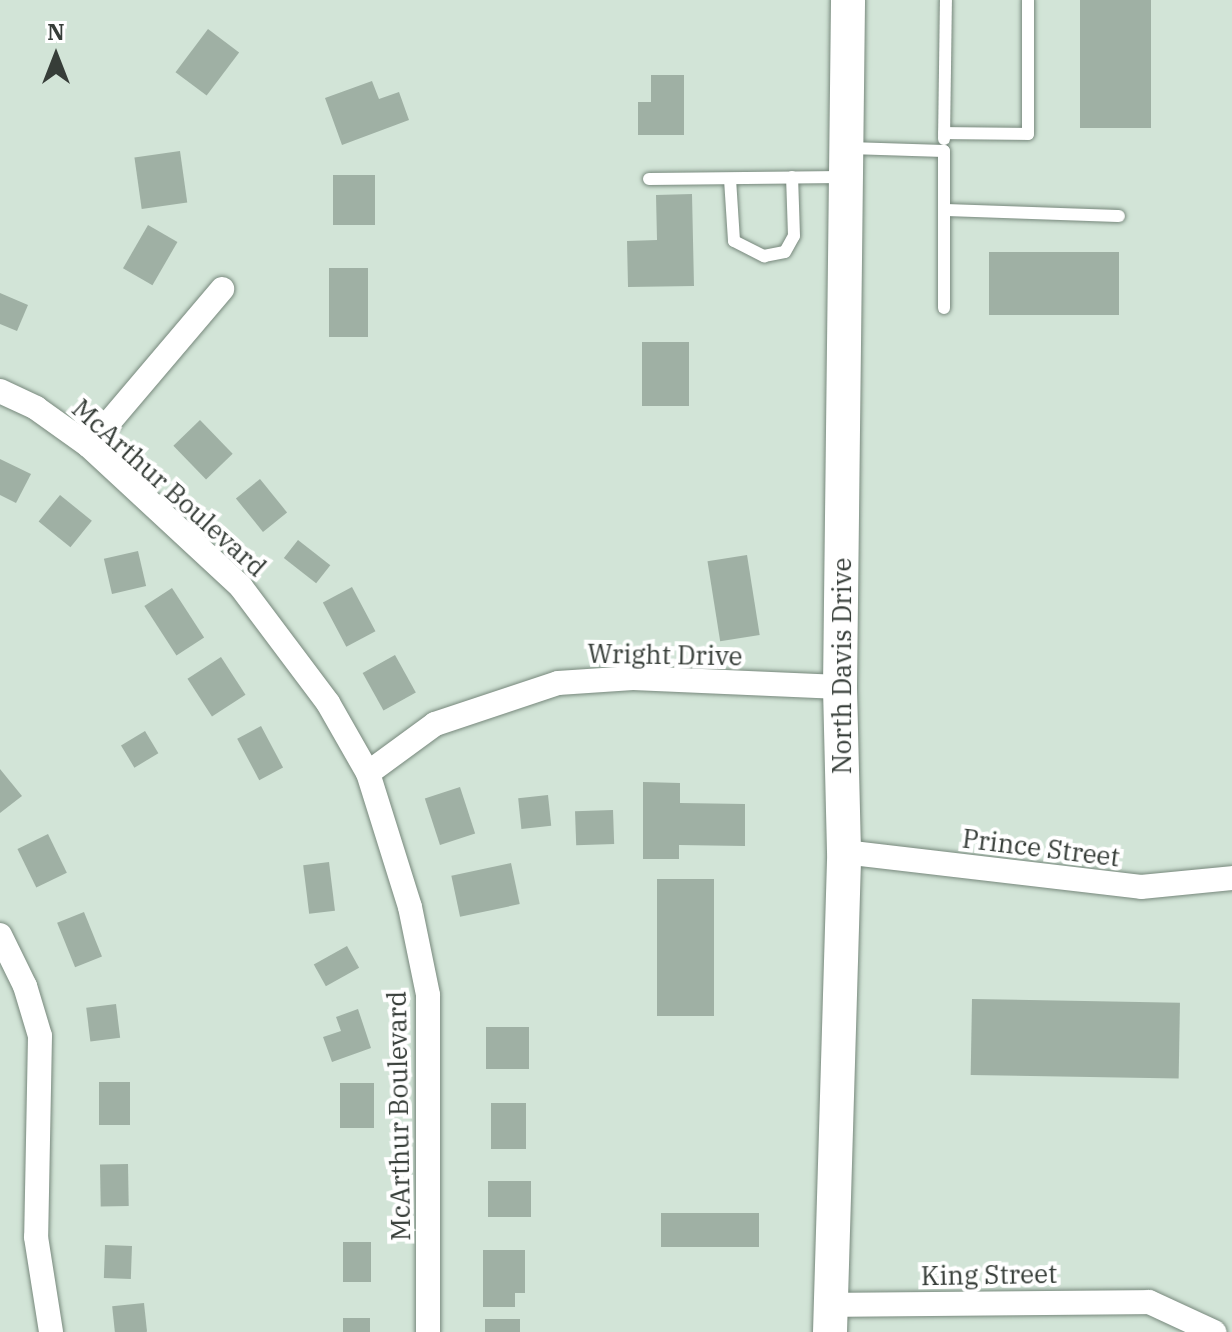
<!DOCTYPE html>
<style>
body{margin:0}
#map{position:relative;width:1232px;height:1332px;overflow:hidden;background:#d2e4d7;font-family:"IBM Plex Serif",serif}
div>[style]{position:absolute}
.building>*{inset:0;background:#9fb0a4;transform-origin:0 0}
.roads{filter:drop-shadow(0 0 2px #77887c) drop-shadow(0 0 2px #77887c)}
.lane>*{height:12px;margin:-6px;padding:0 6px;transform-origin:6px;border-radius:6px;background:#fff}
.street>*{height:24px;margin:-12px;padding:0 12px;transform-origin:12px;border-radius:12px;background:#fff}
.secondary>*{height:34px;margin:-17px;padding:0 17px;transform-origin:17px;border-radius:17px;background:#fff}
span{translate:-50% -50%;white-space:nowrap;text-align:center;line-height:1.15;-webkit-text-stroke:8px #fff;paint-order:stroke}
.street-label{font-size:26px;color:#363d38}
.north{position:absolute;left:16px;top:16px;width:80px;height:80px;-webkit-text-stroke:6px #fff;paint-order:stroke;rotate:0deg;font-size:22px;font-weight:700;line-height:32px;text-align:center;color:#363d38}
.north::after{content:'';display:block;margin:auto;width:28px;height:36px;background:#363d38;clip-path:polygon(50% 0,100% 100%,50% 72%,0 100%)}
</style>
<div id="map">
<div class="building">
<div style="left:1080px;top:0;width:71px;height:128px"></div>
<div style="left:208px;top:29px;width:39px;height:54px;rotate:37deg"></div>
<div style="clip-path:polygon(651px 75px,684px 75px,684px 135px,638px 135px,638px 102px,651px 102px)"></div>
<div style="clip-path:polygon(372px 81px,379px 99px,399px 92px,409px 120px,342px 145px,325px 98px)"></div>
<div style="left:180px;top:151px;width:52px;height:46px;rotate:82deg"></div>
<div style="left:333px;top:175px;width:42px;height:50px"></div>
<div style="clip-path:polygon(692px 194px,694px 286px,628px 287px,627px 241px,657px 240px,656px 195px)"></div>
<div style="left:148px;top:225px;width:34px;height:50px;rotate:30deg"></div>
<div style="left:989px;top:252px;width:130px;height:63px"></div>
<div style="left:329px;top:268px;width:39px;height:69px"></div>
<div style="clip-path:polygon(0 293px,28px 305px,17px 331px,0 324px)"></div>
<div style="left:642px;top:342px;width:47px;height:64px"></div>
<div style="left:200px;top:420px;width:47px;height:37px;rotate:46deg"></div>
<div style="clip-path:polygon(0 459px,31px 474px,16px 503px,0 495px)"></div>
<div style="left:260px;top:479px;width:43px;height:31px;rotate:51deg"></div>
<div style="left:60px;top:495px;width:41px;height:34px;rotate:39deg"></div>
<div style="left:298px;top:540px;width:41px;height:23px;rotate:38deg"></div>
<div style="left:138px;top:551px;width:36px;height:35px;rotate:77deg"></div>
<div style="left:747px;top:555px;width:81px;height:40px;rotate:81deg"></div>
<div style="left:352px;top:587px;width:50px;height:33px;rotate:62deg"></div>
<div style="left:172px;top:588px;width:59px;height:33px;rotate:57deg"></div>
<div style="left:395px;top:655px;width:43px;height:37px;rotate:61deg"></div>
<div style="left:221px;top:657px;width:45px;height:40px;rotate:57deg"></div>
<div style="left:261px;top:726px;width:47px;height:27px;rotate:62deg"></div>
<div style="left:145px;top:731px;width:26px;height:28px;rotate:59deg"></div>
<div style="clip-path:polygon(0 769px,22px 796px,0 813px)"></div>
<div style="clip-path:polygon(643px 782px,680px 783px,680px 803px,745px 804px,745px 846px,679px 845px,679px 859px,643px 859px)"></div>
<div style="left:460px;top:787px;width:49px;height:37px;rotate:72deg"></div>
<div style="left:548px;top:795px;width:31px;height:30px;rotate:84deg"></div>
<div style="left:613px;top:810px;width:34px;height:38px;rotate:88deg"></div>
<div style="left:48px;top:834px;width:43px;height:34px;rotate:64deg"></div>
<div style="left:329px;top:862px;width:49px;height:26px;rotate:83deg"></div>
<div style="left:511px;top:863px;width:42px;height:61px;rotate:78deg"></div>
<div style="left:657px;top:879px;width:57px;height:137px"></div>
<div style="left:84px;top:912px;width:48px;height:29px;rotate:68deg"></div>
<div style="left:347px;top:946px;width:25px;height:38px;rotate:61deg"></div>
<div style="left:972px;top:999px;width:208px;height:76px;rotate:1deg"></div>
<div style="left:116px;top:1004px;width:34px;height:30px;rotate:83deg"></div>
<div style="clip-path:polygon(358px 1009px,371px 1048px,332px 1062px,323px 1037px,341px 1031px,336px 1017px)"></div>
<div style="left:486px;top:1027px;width:43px;height:42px"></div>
<div style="left:99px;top:1082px;width:31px;height:43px"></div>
<div style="left:340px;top:1083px;width:34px;height:45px"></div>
<div style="left:491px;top:1103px;width:35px;height:46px"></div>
<div style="left:128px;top:1164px;width:42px;height:28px;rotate:89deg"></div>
<div style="left:488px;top:1181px;width:43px;height:36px"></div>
<div style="left:661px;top:1213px;width:98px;height:34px"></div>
<div style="left:343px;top:1242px;width:28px;height:40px"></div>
<div style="left:105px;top:1245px;width:27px;height:33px;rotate:2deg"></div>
<div style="clip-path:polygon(483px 1250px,525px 1250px,525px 1293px,515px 1293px,515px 1307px,483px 1307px)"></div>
<div style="left:144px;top:1303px;width:29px;height:32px;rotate:84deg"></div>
<div style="left:343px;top:1318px;width:27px;height:14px"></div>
<div style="left:485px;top:1319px;width:35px;height:13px"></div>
</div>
<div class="roads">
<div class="lane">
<div style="left:944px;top:133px;width:84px;rotate:0.7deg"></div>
<div style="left:1028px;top:134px;width:134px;rotate:-90deg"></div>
<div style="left:944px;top:139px;width:139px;rotate:-89.2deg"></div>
<div style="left:849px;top:148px;width:95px;rotate:1.8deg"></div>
<div style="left:944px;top:151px;width:157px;rotate:90deg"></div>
<div style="left:649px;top:179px;width:193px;rotate:-0.6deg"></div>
<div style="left:730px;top:179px;width:62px;rotate:86.3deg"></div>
<div style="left:734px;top:241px;width:34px;rotate:27deg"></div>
<div style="left:764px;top:256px;width:21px;rotate:-11deg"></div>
<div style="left:785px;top:252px;width:18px;rotate:-61deg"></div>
<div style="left:794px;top:236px;width:59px;rotate:-91.9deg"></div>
<div style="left:945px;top:210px;width:174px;rotate:2deg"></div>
</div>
<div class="street">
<div style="left:0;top:391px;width:40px;rotate:25deg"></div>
<div style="left:36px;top:408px;width:65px;rotate:35.6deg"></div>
<div style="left:89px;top:446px;width:207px;rotate:42.8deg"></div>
<div style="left:241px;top:587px;width:145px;rotate:53.1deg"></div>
<div style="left:328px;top:703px;width:81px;rotate:60.3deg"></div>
<div style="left:368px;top:773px;width:140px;rotate:72.6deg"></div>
<div style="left:410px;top:907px;width:90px;rotate:78.4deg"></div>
<div style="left:428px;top:995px;width:337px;rotate:90deg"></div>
<div style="left:89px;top:446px;width:206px;rotate:-49.7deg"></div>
<div style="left:368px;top:773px;width:83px;rotate:-36.2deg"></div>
<div style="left:435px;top:724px;width:130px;rotate:-18.4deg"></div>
<div style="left:558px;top:683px;width:75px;rotate:-3.8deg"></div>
<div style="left:633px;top:678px;width:207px;rotate:2.5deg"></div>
<div style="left:844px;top:852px;width:299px;rotate:6.7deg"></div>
<div style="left:1141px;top:887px;width:91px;rotate:-5.6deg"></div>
<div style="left:0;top:935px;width:57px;rotate:63.9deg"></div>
<div style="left:25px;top:986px;width:52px;rotate:73.3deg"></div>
<div style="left:40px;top:1036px;width:201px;rotate:91.1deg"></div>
<div style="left:36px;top:1237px;width:96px;rotate:81deg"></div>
<div style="left:830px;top:1305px;width:319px;rotate:-0.5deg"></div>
<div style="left:1149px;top:1302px;width:72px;rotate:24.8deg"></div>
</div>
<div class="secondary">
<div style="left:830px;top:1332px;width:480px;rotate:-88.3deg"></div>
<div style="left:844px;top:852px;width:165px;rotate:-91.4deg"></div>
<div style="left:840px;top:687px;width:687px;rotate:-89.33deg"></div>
</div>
</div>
<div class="street-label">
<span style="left:169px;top:488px;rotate:42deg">McArthur Boulevard</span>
<span style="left:665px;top:655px;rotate:1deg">Wright Drive</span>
<span style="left:842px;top:666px;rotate:-90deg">North Davis Drive</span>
<span style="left:1041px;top:848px;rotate:7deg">Prince Street</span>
<span style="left:399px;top:1116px;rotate:-91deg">McArthur Boulevard</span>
<span style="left:989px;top:1275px;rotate:-1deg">King Street</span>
</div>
<div class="north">N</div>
</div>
